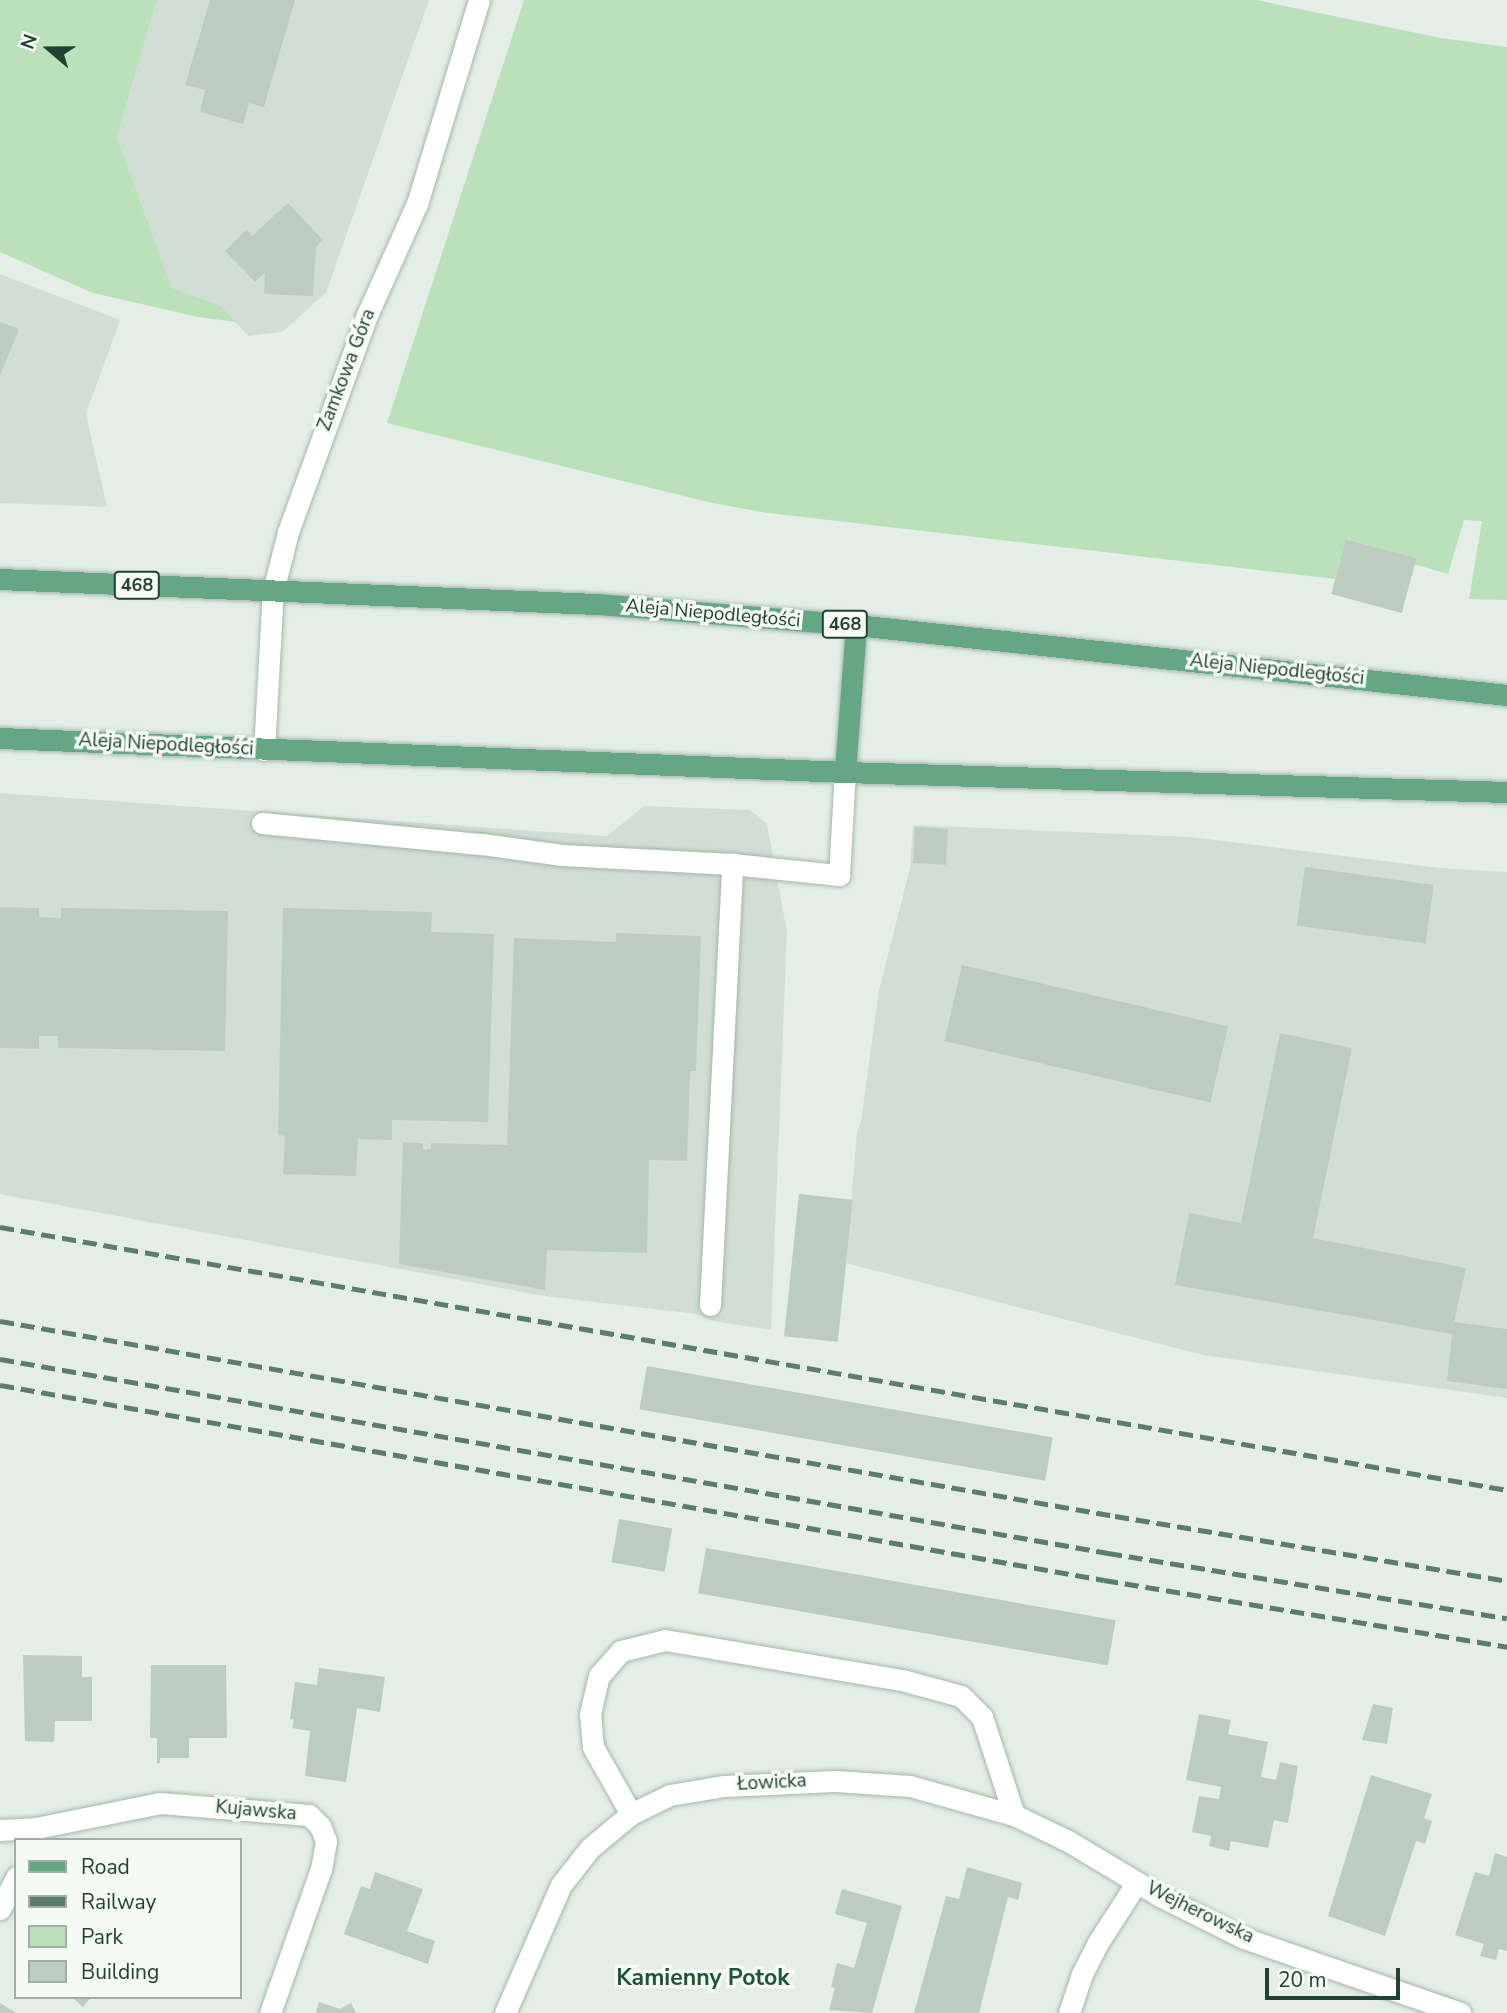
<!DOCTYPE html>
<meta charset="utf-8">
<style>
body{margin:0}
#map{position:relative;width:1507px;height:2013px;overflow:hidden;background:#e4eee7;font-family:"Nunito Sans",sans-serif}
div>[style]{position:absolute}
.built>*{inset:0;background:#d2ded5}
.green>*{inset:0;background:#bbe1bb}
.building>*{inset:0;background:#bcccc1;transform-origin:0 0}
.roads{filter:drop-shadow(0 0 2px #a6b7ac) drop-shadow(0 0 2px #a6b7ac)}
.service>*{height:21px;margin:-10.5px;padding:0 10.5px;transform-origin:10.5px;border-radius:10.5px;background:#fff}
.minor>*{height:21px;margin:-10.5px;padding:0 10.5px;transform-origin:10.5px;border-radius:10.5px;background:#fff}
.primary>*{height:21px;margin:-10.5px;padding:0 10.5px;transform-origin:10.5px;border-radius:10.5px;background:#65a784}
.rail>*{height:5px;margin-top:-2.5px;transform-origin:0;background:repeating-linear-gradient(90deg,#5c7d6b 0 14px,transparent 0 21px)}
span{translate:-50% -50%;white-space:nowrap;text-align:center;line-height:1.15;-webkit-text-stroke:7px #f5faf6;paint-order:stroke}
.shield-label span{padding:2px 5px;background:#f5faf6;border:2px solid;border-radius:5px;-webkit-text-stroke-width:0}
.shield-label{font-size:18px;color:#224130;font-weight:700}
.street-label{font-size:19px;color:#224130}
.quarter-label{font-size:23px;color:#1c5538;font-weight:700}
.legend{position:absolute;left:14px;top:1838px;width:228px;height:161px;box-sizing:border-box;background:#f5faf6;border:2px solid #a1b0a7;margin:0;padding:9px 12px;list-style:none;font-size:21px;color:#224130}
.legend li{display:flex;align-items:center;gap:14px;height:35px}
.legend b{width:35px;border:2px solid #a1b0a7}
.north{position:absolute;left:14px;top:14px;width:70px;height:70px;-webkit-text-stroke:5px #f5faf6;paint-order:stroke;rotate:290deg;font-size:19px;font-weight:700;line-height:28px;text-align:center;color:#224130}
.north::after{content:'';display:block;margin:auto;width:24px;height:32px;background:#224130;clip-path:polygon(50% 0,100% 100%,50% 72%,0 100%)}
.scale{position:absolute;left:1265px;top:1968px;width:135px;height:32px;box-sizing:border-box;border:4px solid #224130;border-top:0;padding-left:9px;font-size:21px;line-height:24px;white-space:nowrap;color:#224130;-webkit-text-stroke:5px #f5faf6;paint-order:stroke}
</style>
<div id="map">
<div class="built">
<div style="clip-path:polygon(157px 0,429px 0,326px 293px,282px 332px,248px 336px,220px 305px,172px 288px,117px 137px)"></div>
<div style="clip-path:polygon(0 274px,120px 320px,86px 414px,107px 507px,0 503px)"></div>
<div style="clip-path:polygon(0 793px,607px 836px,644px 806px,750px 810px,767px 824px,787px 932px,771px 1330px,713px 1321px,696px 1314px,544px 1296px,0 1194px)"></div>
<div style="clip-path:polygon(913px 825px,1191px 837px,1440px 868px,1507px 872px,1507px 1398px,1203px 1355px,846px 1263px,857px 1132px,861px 1121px,879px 990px,910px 868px)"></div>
</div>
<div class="green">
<div style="clip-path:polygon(0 0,157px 0,117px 137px,172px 288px,220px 305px,236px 322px,198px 317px,93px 293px,0 252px)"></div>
<div style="clip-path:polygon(524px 0,1256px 0,1441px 38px,1507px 47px,1507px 600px,1469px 599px,1482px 521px,1464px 520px,1448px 574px,1414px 564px,1416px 558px,1347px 539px,1335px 579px,768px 513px,712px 503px,387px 423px)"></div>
</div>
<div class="building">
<div style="clip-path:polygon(210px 0,295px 0,264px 107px,249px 103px,243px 124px,200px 112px,205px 90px,185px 85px)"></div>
<div style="clip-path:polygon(288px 203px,323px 240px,316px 247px,313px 296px,264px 294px,265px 273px,255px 282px,225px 251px,247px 229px,252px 236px)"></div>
<div style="clip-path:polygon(0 322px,19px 329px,0 376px)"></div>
<div style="left:1346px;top:539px;width:73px;height:57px;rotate:15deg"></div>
<div style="left:915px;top:827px;width:33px;height:36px;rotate:3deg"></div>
<div style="left:1305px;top:867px;width:130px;height:59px;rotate:8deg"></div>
<div style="clip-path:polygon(0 907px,39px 908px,39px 917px,61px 918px,61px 908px,228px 911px,225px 1051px,58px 1048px,58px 1036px,39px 1036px,39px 1049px,0 1048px)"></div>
<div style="clip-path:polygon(283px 908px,432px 912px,431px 932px,494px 934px,488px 1122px,392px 1120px,392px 1140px,358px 1139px,356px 1176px,283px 1174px,285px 1136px,278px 1135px)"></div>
<div style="clip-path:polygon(616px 933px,701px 936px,696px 1071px,690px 1071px,687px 1161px,649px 1160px,647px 1253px,547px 1250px,545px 1290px,399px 1264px,403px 1142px,423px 1143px,423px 1150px,431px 1149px,431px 1143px,507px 1145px,514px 938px,616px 942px)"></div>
<div style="left:962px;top:965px;width:273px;height:78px;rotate:13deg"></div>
<div style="clip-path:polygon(1280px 1033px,1352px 1048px,1313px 1238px,1466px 1268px,1454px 1322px,1507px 1329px,1507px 1389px,1447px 1381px,1452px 1334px,1175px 1285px,1189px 1213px,1241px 1223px)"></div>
<div style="left:799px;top:1194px;width:54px;height:143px;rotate:6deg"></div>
<div style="left:647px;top:1366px;width:412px;height:44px;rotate:10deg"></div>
<div style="left:619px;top:1519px;width:54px;height:44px;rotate:10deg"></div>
<div style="left:706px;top:1548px;width:416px;height:46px;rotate:10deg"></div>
<div style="clip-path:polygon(23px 1655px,82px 1656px,82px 1677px,92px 1677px,92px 1721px,55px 1721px,54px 1742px,25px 1741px)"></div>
<div style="clip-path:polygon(151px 1665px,226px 1665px,227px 1738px,189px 1738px,189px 1758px,160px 1758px,160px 1763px,157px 1763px,157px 1738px,150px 1738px)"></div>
<div style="clip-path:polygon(319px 1668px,385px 1677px,380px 1712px,357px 1708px,346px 1782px,305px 1776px,310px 1731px,292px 1728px,294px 1720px,290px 1719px,295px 1682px,317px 1685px)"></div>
<div style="clip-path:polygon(1373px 1704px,1393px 1708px,1387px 1744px,1362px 1740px)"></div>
<div style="clip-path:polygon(1199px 1714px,1231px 1720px,1228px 1734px,1268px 1742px,1261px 1777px,1276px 1780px,1280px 1762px,1298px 1766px,1288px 1823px,1274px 1820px,1268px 1848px,1231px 1841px,1229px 1851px,1209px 1846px,1211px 1836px,1192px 1832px,1199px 1796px,1219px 1799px,1221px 1787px,1186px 1780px)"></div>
<div style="clip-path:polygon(1371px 1775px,1432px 1794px,1424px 1818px,1432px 1821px,1425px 1844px,1416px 1841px,1385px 1936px,1328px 1916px)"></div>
<div style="clip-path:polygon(1495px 1853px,1507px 1857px,1507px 1951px,1499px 1949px,1496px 1960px,1480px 1956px,1484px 1944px,1455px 1935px,1475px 1872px,1489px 1876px)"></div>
<div style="clip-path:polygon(967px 1867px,1022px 1883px,1018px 1900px,1008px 1897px,979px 2013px,914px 2013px,946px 1896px,959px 1899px)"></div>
<div style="clip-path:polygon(375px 1872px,423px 1889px,407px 1931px,435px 1941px,428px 1964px,344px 1934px,361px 1886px,370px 1889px)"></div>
<div style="clip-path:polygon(842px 1889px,902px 1906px,872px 2013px,829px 2010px,835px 1988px,831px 1987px,837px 1963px,854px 1968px,867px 1923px,835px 1914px)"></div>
<div style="clip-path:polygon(72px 1997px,91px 1997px,83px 2007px)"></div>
<div style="clip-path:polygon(319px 2002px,340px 2009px,351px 2003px,356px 2013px,316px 2013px)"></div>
<div style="clip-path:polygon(0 2003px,16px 2013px,0 2013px)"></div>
</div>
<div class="roads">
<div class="service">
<div style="left:839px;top:875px;width:103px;rotate:-86.7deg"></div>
<div style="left:631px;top:1814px;width:77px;rotate:-119.6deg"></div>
<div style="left:593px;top:1747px;width:33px;rotate:-95deg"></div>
<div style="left:590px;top:1714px;width:39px;rotate:-77deg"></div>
<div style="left:599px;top:1676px;width:33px;rotate:-49deg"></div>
<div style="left:621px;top:1651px;width:45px;rotate:-14deg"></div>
<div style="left:665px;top:1640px;width:240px;rotate:9.6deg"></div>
<div style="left:902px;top:1680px;width:61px;rotate:15.2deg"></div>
<div style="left:961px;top:1696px;width:30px;rotate:45deg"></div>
<div style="left:982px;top:1717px;width:103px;rotate:71.9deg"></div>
<div style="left:0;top:1830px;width:36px;rotate:-3deg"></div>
</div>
<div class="minor">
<div style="left:264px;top:750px;width:159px;rotate:-86.8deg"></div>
<div style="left:273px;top:591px;width:61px;rotate:-75.7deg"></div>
<div style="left:288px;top:532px;width:231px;rotate:-70deg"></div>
<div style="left:367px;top:315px;width:122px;rotate:-65.8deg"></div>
<div style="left:417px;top:204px;width:213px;rotate:-73.1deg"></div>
<div style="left:262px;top:823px;width:221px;rotate:5.5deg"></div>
<div style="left:482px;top:844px;width:81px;rotate:7.8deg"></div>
<div style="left:562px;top:855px;width:170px;rotate:3deg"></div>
<div style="left:732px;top:864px;width:108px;rotate:5.9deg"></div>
<div style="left:710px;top:1305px;width:442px;rotate:-87.1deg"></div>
<div style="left:31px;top:1840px;width:13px;rotate:-67deg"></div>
<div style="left:36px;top:1828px;width:126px;rotate:-11.4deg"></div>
<div style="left:160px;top:1803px;width:149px;rotate:4.6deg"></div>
<div style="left:309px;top:1815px;width:16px;rotate:45deg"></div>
<div style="left:320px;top:1826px;width:16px;rotate:68deg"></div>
<div style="left:326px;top:1841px;width:28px;rotate:100deg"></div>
<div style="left:321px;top:1869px;width:153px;rotate:109.5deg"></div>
<div style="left:0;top:1909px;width:36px;rotate:-63deg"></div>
<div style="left:505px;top:2013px;width:140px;rotate:-66.4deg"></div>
<div style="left:561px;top:1885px;width:47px;rotate:-51.9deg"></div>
<div style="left:590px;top:1848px;width:53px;rotate:-39.7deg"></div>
<div style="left:631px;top:1814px;width:43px;rotate:-26deg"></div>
<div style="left:670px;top:1795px;width:55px;rotate:-9.5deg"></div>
<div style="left:724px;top:1786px;width:111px;rotate:-2.6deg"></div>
<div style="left:835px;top:1781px;width:75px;rotate:3.8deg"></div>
<div style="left:910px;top:1786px;width:108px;rotate:15.6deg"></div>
<div style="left:1014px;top:1815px;width:60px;rotate:25.7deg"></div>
<div style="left:1068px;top:1841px;width:107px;rotate:30.9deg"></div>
<div style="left:1160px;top:1896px;width:94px;rotate:26.6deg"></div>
<div style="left:1244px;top:1938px;width:229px;rotate:19.1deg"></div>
<div style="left:1069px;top:2013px;width:41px;rotate:-71.6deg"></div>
<div style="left:1082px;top:1974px;width:37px;rotate:-63deg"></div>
<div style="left:1099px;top:1941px;width:70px;rotate:-57.2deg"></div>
</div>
<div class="primary">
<div style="left:0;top:579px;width:598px;rotate:2.4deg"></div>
<div style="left:597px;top:604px;width:260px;rotate:4.6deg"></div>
<div style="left:856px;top:625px;width:655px;rotate:6.14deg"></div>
<div style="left:0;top:738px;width:846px;rotate:2.3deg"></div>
<div style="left:845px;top:772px;width:662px;rotate:1.73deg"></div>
<div style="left:845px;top:772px;width:147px;rotate:-85.7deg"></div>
</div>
</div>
<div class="rail">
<div style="left:0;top:1227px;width:1530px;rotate:9.9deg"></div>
<div style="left:0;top:1321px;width:1132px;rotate:9.92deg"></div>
<div style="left:1115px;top:1516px;width:397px;rotate:9.4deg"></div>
<div style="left:0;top:1359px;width:1125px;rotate:9.93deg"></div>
<div style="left:1108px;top:1553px;width:404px;rotate:9.3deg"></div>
<div style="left:0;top:1385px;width:1121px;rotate:10.02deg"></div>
<div style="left:1104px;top:1580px;width:409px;rotate:9.4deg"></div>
</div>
<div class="shield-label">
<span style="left:137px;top:585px">468</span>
<span style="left:845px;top:624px">468</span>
</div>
<div class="street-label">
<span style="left:347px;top:370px;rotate:-69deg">Zamkowa Góra</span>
<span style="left:713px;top:614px;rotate:5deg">Aleja Niepodległości</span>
<span style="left:1277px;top:670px;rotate:6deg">Aleja Niepodległości</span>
<span style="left:166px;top:745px;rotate:3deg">Aleja Niepodległości</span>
<span style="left:772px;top:1783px;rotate:-3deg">Łowicka</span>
<span style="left:256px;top:1811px;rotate:5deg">Kujawska</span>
<span style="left:1200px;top:1913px;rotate:26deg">Wejherowska</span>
</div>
<div class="quarter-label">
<span style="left:703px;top:1978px">Kamienny Potok</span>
</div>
<ul class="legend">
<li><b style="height:9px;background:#65a784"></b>Road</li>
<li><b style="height:9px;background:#5c7d6b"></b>Railway</li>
<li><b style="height:19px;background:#bbe1bb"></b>Park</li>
<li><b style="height:19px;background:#bcccc1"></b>Building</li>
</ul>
<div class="north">N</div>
<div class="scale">20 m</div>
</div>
